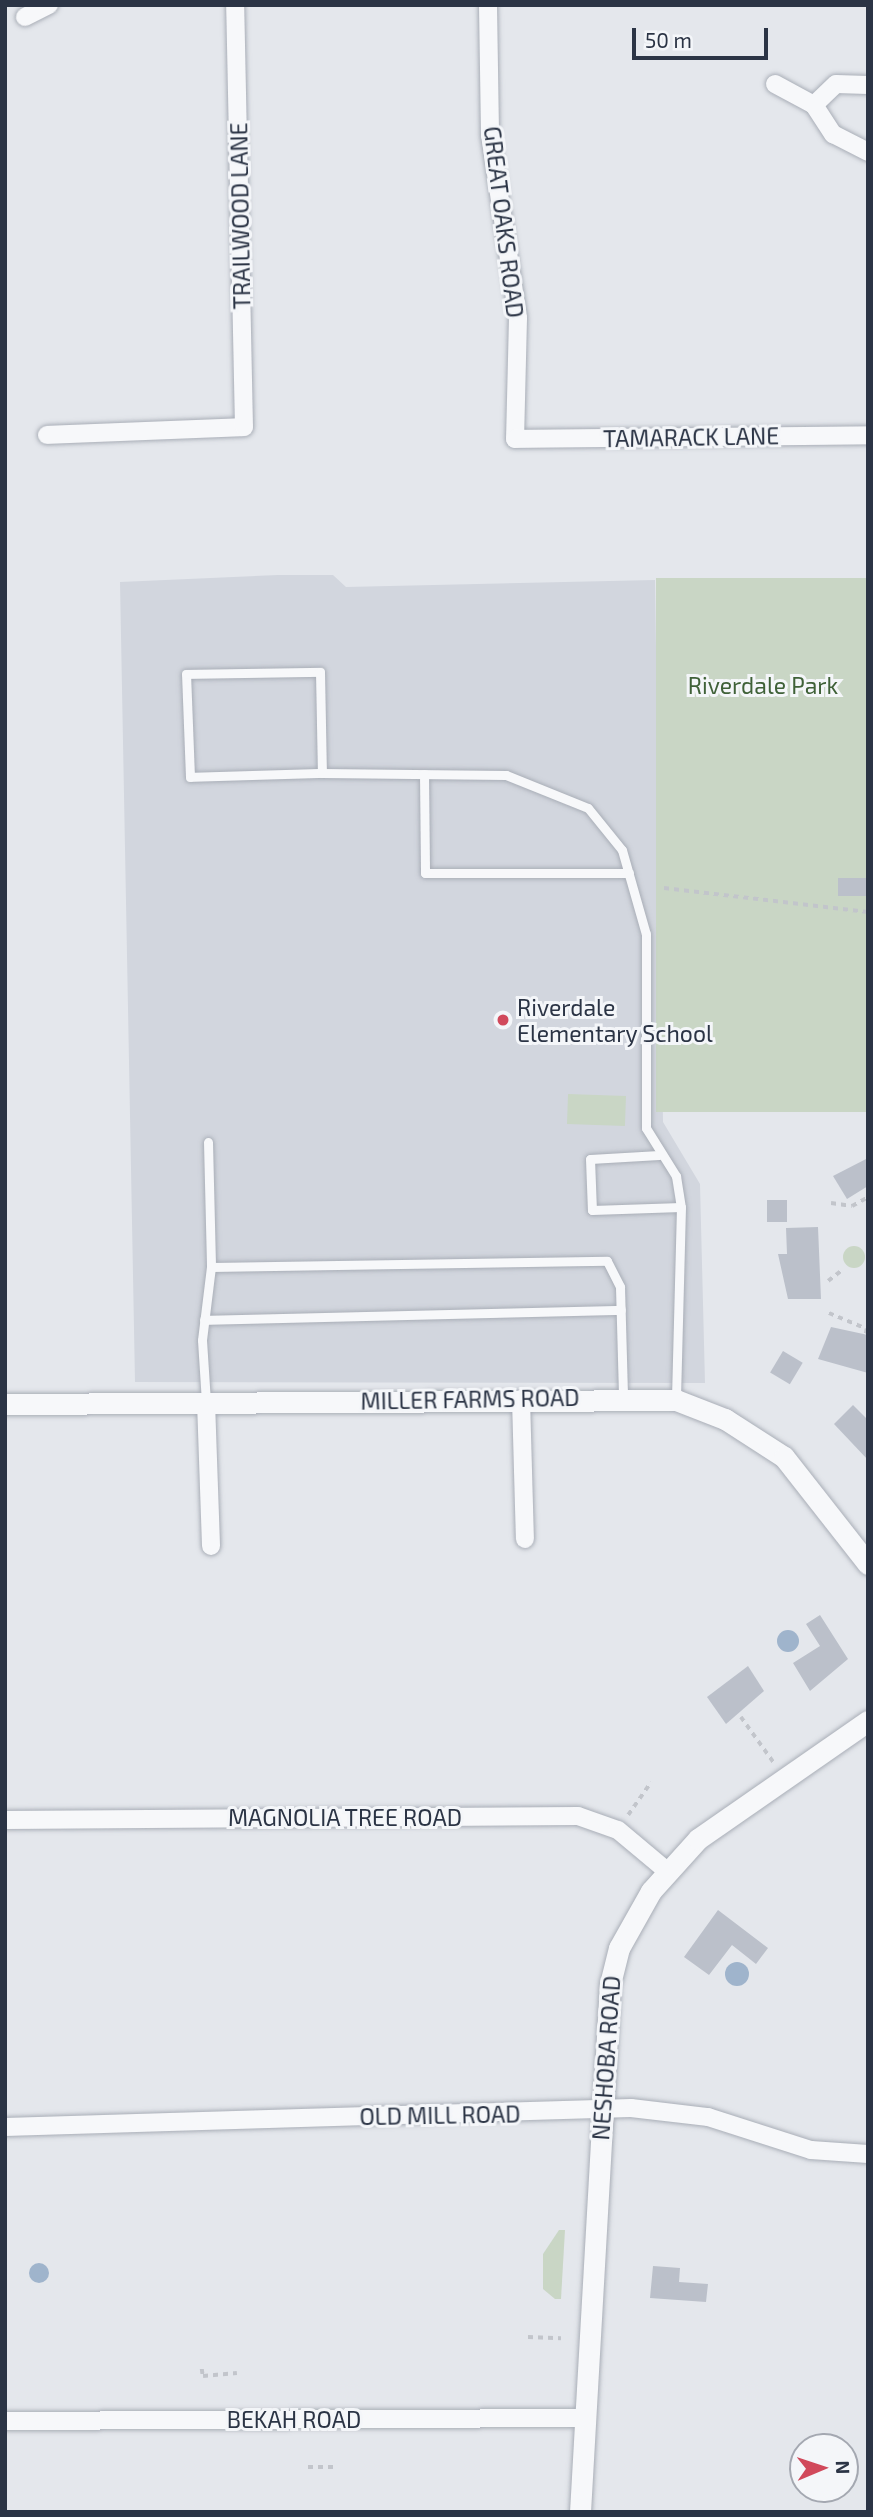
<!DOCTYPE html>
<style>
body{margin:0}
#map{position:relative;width:873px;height:2517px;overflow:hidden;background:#e4e7ec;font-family:"Exo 2",sans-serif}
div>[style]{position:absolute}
.built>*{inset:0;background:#d2d6de}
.green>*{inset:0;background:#c9d6c5;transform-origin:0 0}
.round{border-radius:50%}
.water>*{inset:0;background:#9fb4cc}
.building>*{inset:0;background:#bbc0ca;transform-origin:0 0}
.path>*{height:3.5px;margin-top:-1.75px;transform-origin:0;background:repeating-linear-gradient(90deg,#c2c5cb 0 5px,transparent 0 10px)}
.roads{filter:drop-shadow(0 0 2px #a9aeb7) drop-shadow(0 0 2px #a9aeb7)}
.service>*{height:9px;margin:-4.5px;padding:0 4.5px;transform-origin:4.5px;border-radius:4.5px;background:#f7f8fa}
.minor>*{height:18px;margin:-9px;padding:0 9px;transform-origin:9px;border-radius:9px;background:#f7f8fa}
.tertiary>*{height:21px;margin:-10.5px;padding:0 10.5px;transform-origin:10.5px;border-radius:10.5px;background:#f7f8fa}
.dots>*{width:19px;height:19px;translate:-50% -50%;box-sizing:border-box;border:4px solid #f4f6f9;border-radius:50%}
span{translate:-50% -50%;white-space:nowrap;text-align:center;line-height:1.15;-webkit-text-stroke:6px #f4f6f9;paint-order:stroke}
.street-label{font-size:23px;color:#2b3445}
.park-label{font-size:23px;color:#3f6138}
.poi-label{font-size:23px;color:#2b3445}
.left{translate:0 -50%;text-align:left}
.frame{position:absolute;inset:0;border:7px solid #2b3445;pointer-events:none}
.north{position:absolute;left:789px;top:2433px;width:70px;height:70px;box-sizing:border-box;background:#f4f6f9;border:2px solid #a4a8b1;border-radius:50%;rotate:88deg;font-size:19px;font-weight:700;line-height:28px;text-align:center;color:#2b3445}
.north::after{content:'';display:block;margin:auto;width:24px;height:32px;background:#d1495b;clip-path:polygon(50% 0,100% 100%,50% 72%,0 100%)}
.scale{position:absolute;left:632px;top:28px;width:136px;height:32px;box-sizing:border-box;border:4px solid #2b3445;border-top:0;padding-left:9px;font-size:21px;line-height:24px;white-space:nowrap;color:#2b3445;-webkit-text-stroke:5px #f4f6f9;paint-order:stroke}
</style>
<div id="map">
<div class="built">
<div style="clip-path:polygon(278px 575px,333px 575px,346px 587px,655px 580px,663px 1122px,700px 1184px,705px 1383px,135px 1382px,120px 582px)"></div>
</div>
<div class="green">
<div style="left:868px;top:578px;width:534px;height:212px;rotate:90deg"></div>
<div style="left:626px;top:1096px;width:30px;height:58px;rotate:92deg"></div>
<div class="round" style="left:843px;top:1246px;width:22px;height:22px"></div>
<div style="clip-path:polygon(559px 2230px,565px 2230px,561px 2299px,555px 2299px,543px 2289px,543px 2254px)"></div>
</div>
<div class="water">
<div class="round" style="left:777px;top:1630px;width:22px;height:22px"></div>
<div class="round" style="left:725px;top:1962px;width:24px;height:24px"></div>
<div class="round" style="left:29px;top:2263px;width:20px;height:20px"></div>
</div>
<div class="building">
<div style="left:838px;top:878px;width:30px;height:18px"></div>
<div style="clip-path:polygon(868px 1158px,868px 1186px,847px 1199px,833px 1176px)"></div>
<div style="left:767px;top:1200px;width:20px;height:22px"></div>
<div style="clip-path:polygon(818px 1227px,821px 1299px,788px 1299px,778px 1254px,787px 1254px,786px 1228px)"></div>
<div style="clip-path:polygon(831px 1327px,868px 1335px,868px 1373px,818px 1359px)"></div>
<div style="left:783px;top:1351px;width:23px;height:25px;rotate:31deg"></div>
<div style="clip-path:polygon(853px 1405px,868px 1420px,868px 1460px,834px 1424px)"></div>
<div style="clip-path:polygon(820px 1615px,848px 1659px,810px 1691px,793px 1663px,820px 1646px,806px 1624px)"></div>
<div style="clip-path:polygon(748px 1666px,764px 1691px,726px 1724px,707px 1697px)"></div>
<div style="clip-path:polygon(718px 1910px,768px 1948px,756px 1964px,732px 1945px,709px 1975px,684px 1957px)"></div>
<div style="clip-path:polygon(653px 2266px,680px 2268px,679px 2282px,708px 2284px,706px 2302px,650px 2298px)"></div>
</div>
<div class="path">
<div style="left:664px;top:888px;width:205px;rotate:6.7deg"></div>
<div style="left:831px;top:1203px;width:21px;rotate:8deg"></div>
<div style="left:852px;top:1206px;width:18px;rotate:-29deg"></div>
<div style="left:828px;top:1281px;width:18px;rotate:-38deg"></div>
<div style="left:829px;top:1313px;width:41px;rotate:22.8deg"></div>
<div style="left:867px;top:1329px;width:5px;rotate:101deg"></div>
<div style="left:741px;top:1717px;width:57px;rotate:54.3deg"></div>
<div style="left:628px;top:1815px;width:40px;rotate:-55.1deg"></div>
<div style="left:528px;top:2337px;width:33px;rotate:2deg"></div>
<div style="left:202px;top:2369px;width:7px;rotate:82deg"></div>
<div style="left:203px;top:2376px;width:34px;rotate:-5deg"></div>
<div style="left:308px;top:2467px;width:26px"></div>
</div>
<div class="roads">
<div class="service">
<div style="left:322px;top:773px;width:132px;rotate:178.3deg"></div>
<div style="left:190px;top:777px;width:103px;rotate:-92.2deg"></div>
<div style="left:186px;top:674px;width:134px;rotate:-0.9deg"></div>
<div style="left:320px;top:672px;width:101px;rotate:88.9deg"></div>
<div style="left:322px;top:773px;width:184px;rotate:0.6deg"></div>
<div style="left:506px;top:775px;width:88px;rotate:21.9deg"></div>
<div style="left:588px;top:808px;width:54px;rotate:51deg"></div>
<div style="left:622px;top:850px;width:87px;rotate:74.1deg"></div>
<div style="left:646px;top:934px;width:194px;rotate:90deg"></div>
<div style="left:646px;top:1128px;width:57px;rotate:58deg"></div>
<div style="left:676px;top:1176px;width:31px;rotate:81deg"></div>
<div style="left:681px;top:1207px;width:193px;rotate:91.5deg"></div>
<div style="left:424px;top:774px;width:99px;rotate:89.4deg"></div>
<div style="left:425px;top:873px;width:204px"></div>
<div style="left:208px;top:1142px;width:125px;rotate:88.6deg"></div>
<div style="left:659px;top:1155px;width:69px;rotate:176.7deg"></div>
<div style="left:590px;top:1159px;width:51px;rotate:87.8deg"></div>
<div style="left:592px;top:1210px;width:89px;rotate:-1.9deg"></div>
<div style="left:204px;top:1320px;width:417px;rotate:-1.4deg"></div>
<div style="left:206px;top:1402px;width:62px;rotate:-93.7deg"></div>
<div style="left:202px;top:1340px;width:74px;rotate:-83deg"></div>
<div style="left:211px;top:1267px;width:396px;rotate:-0.9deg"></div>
<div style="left:607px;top:1261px;width:29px;rotate:63deg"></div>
<div style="left:620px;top:1287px;width:110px;rotate:88.4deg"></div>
</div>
<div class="minor">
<div style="left:488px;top:5px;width:130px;rotate:89.1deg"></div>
<div style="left:490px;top:135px;width:185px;rotate:81.3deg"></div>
<div style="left:518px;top:318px;width:121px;rotate:91.4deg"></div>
<div style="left:515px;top:439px;width:353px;rotate:-0.6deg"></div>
<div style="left:25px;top:17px;width:27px;rotate:-27deg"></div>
<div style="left:775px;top:84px;width:44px;rotate:28.3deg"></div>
<div style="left:814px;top:105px;width:35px;rotate:57deg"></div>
<div style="left:833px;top:134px;width:39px;rotate:27deg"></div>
<div style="left:814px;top:105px;width:30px;rotate:-44deg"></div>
<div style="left:836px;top:84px;width:32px;rotate:2deg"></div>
<div style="left:47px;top:435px;width:197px;rotate:-2.3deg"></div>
<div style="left:244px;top:427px;width:422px;rotate:-91.2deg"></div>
<div style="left:521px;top:1399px;width:140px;rotate:88.4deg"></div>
<div style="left:206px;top:1402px;width:144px;rotate:88deg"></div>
<div style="left:5px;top:1820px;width:573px;rotate:-0.4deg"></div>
<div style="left:578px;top:1816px;width:42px;rotate:19.3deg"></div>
<div style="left:618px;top:1830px;width:64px;rotate:39.9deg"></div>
<div style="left:5px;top:2127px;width:626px;rotate:-1.74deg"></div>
<div style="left:631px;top:2108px;width:78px;rotate:6.7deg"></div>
<div style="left:708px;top:2117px;width:108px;rotate:17.8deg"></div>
<div style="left:811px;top:2150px;width:57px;rotate:4deg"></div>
<div style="left:5px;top:2421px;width:578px;rotate:-0.3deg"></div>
</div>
<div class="tertiary">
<div style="left:5px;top:1404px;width:671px;rotate:-0.34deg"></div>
<div style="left:676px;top:1400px;width:53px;rotate:21.2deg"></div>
<div style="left:725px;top:1419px;width:70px;rotate:32.8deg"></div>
<div style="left:784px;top:1457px;width:136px;rotate:51.9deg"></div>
<div style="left:580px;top:2512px;width:529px;rotate:-86.75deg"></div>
<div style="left:610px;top:1984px;width:37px;rotate:-76deg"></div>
<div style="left:619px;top:1948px;width:65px;rotate:-60.7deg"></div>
<div style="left:651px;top:1891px;width:70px;rotate:-47.9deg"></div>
<div style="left:698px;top:1839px;width:207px;rotate:-34.8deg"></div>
</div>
</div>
<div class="dots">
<div style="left:503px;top:1020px;background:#d1495b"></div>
</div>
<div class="street-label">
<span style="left:240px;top:216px;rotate:-91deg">TRAILWOOD LANE</span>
<span style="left:504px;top:222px;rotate:83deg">GREAT OAKS ROAD</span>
<span style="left:691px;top:437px;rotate:-1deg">TAMARACK LANE</span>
<span style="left:470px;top:1399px;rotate:-1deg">MILLER FARMS ROAD</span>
<span style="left:345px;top:1817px">MAGNOLIA TREE ROAD</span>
<span style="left:606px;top:2058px;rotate:-86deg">NESHOBA ROAD</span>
<span style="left:440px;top:2115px;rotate:-1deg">OLD MILL ROAD</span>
<span style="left:294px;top:2419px">BEKAH ROAD</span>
</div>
<div class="park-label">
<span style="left:763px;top:685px">Riverdale Park</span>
</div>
<div class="poi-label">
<span class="left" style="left:517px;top:1020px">Riverdale<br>Elementary School</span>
</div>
<div class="frame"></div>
<div class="north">N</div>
<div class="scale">50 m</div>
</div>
